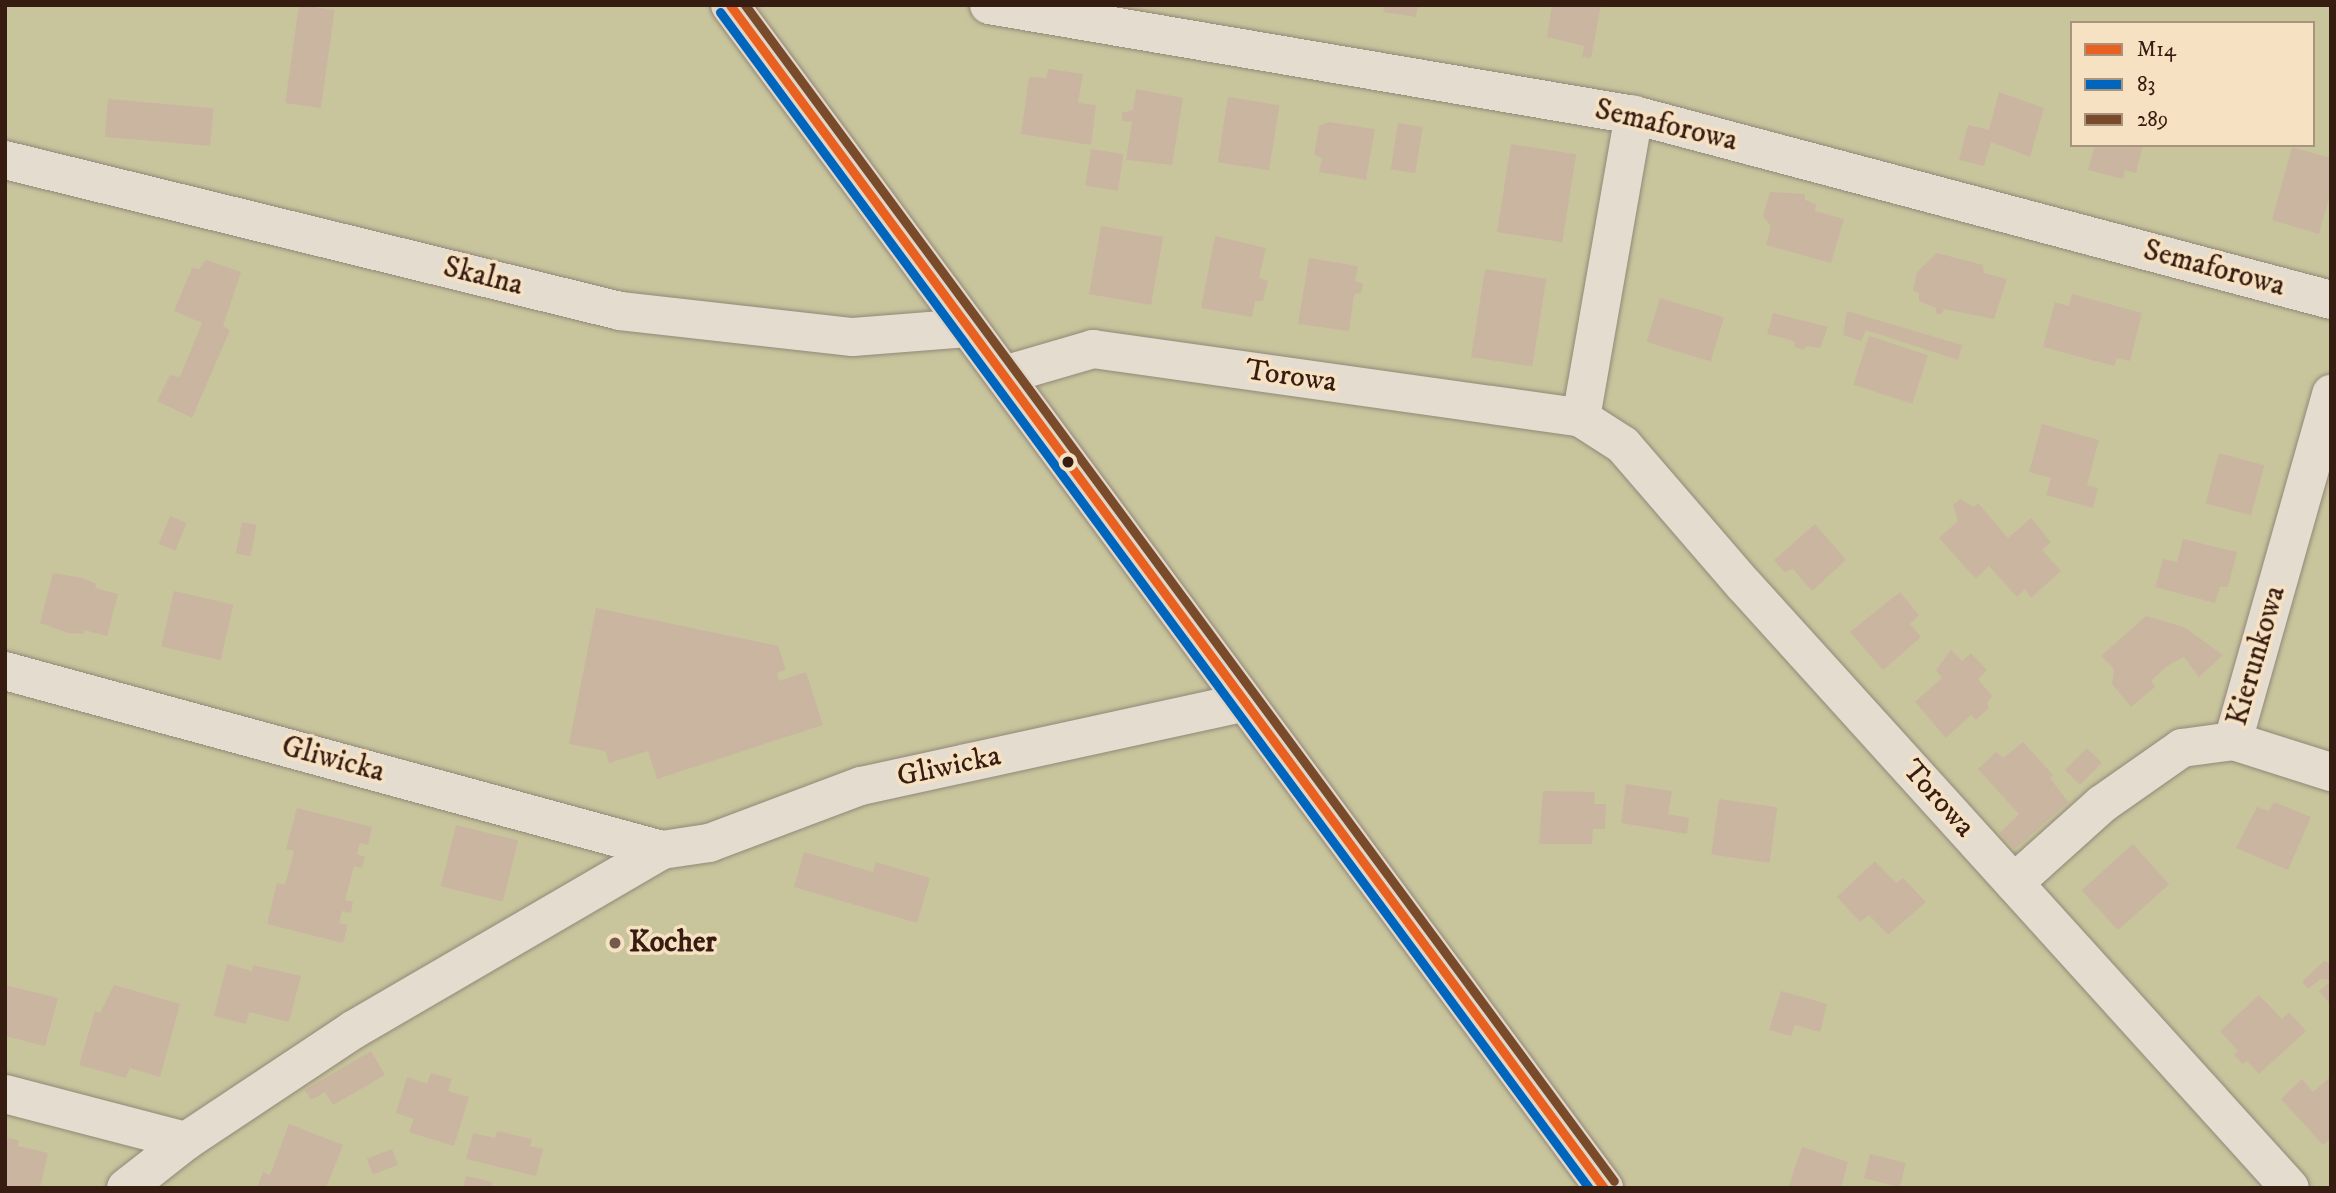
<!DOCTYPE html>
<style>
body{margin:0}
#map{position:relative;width:2336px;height:1193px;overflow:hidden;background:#e0ceb4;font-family:"IM FELL DW Pica",serif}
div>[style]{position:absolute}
.green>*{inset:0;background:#c8c59d}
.building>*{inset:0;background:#cab5a1;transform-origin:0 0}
.round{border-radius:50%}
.roads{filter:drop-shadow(0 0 2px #948778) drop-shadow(0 0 2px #948778)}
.minor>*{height:38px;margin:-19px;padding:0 19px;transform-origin:19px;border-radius:19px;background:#e4dccf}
.major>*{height:38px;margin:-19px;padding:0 19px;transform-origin:19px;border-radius:19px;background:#e0d6c7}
.bus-1>*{height:9px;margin:-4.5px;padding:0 4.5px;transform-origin:4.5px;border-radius:4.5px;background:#e96121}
.bus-2>*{height:9px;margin:-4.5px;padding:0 4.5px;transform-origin:4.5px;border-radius:4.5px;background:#0065bd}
.bus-3>*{height:9px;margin:-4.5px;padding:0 4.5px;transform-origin:4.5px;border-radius:4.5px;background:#7a4b2a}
.dots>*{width:19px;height:19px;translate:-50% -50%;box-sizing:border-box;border:4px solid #f6e1c3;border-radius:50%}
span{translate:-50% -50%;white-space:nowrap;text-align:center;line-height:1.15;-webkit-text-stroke:7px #f6e1c3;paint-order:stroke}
.street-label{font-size:30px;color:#371d11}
.poi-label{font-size:30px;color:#371d11;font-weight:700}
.left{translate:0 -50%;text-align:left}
.frame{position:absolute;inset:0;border:7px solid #371d11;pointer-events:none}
.legend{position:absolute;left:2070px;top:21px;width:245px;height:126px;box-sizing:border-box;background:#f6e1c3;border:2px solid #aa937c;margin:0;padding:9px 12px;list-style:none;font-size:21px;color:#371d11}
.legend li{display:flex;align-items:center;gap:14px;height:35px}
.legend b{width:35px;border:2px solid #aa937c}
</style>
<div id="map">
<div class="green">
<div style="clip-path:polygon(evenodd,5px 5px,2331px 5px,2331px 1188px,5px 1188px,5px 5px,2072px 23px,2313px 23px,2313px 145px,2072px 145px,2072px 23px)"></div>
</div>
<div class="building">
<div style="left:299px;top:5px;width:36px;height:99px;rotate:8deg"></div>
<div style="clip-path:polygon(1385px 5px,1418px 5px,1416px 17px,1383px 12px)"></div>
<div style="clip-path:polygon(1552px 5px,1601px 5px,1591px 58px,1582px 57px,1584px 46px,1547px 37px)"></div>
<div style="clip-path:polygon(1048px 69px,1083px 74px,1078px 103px,1096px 105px,1091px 145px,1021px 134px,1029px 77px,1046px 78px)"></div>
<div style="clip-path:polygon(1136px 89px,1183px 98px,1172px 165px,1126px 160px,1132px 122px,1122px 121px,1122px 113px,1133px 110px)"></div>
<div style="clip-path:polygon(1999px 92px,2044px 108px,2030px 157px,1991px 142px,1984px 166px,1959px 160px,1968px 125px,1989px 130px)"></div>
<div style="left:1228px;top:97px;width:52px;height:66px;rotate:9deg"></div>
<div style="left:108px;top:99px;width:106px;height:38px;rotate:5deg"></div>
<div style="clip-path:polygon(1329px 122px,1375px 129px,1366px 180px,1319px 172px,1322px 158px,1314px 155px,1319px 126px)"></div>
<div style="left:1398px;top:123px;width:25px;height:47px;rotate:9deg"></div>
<div style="left:1511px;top:144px;width:66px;height:89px;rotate:9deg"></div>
<div style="clip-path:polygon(2095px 145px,2143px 145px,2136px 173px,2125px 170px,2123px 179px,2088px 170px)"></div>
<div style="clip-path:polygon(2292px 147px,2331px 158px,2331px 191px,2319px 234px,2272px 220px)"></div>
<div style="left:1091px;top:149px;width:33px;height:37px;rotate:9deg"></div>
<div style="clip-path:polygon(1770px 192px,1805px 194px,1805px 200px,1816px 204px,1815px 211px,1844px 219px,1831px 263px,1766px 245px,1771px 226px,1763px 216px)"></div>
<div style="left:1101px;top:226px;width:63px;height:69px;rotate:10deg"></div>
<div style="clip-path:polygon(1215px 236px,1266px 248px,1259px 278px,1268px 281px,1263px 301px,1255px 301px,1252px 317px,1201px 308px)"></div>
<div style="clip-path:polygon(1937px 253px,1983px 265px,1984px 273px,2007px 279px,1994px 319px,1944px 309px,1942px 314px,1936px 314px,1936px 308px,1919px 301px,1919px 293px,1913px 291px,1917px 272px)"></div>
<div style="clip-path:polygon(1309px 258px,1358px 266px,1355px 281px,1363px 284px,1361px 293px,1354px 294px,1349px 331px,1298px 324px)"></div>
<div style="clip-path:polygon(206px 260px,241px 272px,223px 326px,230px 330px,192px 418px,157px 401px,170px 375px,180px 377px,202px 323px,174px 311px,192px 268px,199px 269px)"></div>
<div style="left:1485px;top:269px;width:62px;height:89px;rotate:9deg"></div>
<div style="clip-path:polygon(2072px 294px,2142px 313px,2130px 361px,2117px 358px,2114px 366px,2043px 347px,2055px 302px,2069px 306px)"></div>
<div style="left:1660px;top:298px;width:67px;height:46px;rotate:17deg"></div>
<div style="clip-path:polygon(1847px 311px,1962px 345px,1958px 360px,1866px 330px,1861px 341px,1843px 335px)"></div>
<div style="clip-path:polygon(1773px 313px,1828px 327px,1820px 348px,1806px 346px,1804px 350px,1795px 347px,1794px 341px,1767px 334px)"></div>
<div style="left:1869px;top:336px;width:62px;height:51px;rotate:18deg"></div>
<div style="clip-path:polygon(2042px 424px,2099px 440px,2087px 485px,2098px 488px,2093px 508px,2046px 495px,2051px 478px,2029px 472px)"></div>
<div style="left:2219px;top:453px;width:47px;height:52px;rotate:15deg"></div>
<div style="clip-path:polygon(1960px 499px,1974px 507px,1978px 503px,2008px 538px,2031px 518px,2051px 542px,2042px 550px,2061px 571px,2031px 598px,2025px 589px,2017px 597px,1989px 566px,1976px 579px,1939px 538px,1958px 521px,1953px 505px)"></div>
<div style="left:170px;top:516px;width:18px;height:30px;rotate:22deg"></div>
<div style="left:242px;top:522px;width:15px;height:32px;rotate:11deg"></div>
<div style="clip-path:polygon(1815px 524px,1846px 560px,1812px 591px,1793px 569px,1784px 572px,1774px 560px)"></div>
<div style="clip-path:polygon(2183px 539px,2237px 552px,2228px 587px,2220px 587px,2215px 603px,2155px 587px,2163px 559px,2177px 562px)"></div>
<div style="clip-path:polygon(53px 573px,83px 578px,96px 584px,95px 588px,118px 594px,107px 636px,84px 630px,83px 634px,68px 633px,40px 623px)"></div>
<div style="left:174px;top:591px;width:61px;height:57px;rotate:13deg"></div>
<div style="clip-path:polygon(1900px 592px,1919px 615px,1910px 624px,1921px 637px,1883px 670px,1850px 632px)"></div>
<div style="clip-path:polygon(596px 608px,778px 646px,786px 670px,777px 673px,779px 681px,806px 672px,823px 725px,657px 779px,648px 751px,609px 763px,605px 751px,569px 744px)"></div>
<div style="clip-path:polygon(2146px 616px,2184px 627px,2223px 655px,2199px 677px,2184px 657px,2167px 666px,2151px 681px,2155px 687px,2131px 707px,2112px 684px,2114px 669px,2101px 656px)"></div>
<div style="clip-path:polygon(1951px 650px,1962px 661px,1971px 653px,1987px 670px,1978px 679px,1992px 696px,1987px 703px,1989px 708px,1976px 720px,1971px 715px,1946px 738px,1915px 702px,1942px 678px,1936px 670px)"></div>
<div style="clip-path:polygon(2023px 742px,2053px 775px,2050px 778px,2068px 802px,2015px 849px,2000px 833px,2019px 814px,1978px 769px,1996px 752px,2003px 758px)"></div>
<div style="left:2087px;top:748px;width:21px;height:31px;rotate:45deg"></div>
<div style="clip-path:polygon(1626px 784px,1672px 791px,1668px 814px,1689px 818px,1687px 834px,1621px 823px)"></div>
<div style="clip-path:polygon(1543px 791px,1595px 792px,1594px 804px,1606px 804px,1605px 829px,1593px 829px,1592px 844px,1539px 844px)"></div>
<div style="left:1719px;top:799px;width:59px;height:56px;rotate:8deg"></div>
<div style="clip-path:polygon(2274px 802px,2311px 817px,2288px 870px,2236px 848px,2257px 807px,2269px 811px)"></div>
<div style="clip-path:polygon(297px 808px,372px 827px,368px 845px,360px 843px,357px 854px,365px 857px,362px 868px,354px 866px,345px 900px,353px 902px,351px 913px,342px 911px,339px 923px,348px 925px,343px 943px,267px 924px,277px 883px,285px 885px,294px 851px,286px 849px)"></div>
<div style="left:456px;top:825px;width:64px;height:63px;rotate:14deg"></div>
<div style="left:2133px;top:844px;width:54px;height:69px;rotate:48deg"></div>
<div style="clip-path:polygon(804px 852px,873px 872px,876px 862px,930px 878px,917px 923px,794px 887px)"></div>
<div style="clip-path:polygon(1875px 861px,1896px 883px,1903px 878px,1926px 902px,1888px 935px,1869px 915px,1860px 922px,1837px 897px)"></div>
<div class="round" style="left:610px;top:938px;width:10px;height:10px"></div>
<div style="clip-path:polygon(2324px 961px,2331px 964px,2331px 980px,2321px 979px,2308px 989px,2302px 982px)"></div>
<div style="clip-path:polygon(227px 964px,252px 971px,253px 965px,301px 976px,289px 1022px,249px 1012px,246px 1024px,214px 1016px)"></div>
<div style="clip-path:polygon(2331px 981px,2331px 1005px,2319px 991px)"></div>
<div style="clip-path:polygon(5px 985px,58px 998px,45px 1046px,5px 1036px)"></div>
<div style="clip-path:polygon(114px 985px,180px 1004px,160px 1077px,130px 1068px,126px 1078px,79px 1065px,95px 1011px,100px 1013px)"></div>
<div style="clip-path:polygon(1781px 991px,1827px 1004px,1820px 1032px,1795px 1025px,1791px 1036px,1769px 1030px)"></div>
<div style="clip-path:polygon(2259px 995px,2282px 1019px,2289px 1012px,2306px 1031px,2259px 1074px,2247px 1061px,2243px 1064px,2234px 1055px,2238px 1051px,2220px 1031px)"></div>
<div style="clip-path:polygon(371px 1051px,385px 1075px,333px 1105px,325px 1092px,311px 1100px,305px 1090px)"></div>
<div style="clip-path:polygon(431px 1073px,452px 1079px,448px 1091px,469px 1097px,454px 1146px,409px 1132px,414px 1119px,396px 1113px,407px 1077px,427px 1084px)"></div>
<div style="clip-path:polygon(2331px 1076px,2331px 1138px,2323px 1145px,2281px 1099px,2302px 1079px,2313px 1092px)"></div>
<div style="clip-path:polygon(289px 1124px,343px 1145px,326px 1188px,257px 1188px,263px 1172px,270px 1175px)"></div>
<div style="clip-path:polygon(497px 1131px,532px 1139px,530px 1146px,543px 1149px,536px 1176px,466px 1159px,473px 1133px,495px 1138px)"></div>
<div style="clip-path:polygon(5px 1137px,19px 1140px,18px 1146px,48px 1153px,40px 1188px,5px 1188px)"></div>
<div style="clip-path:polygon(1802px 1147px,1848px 1162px,1841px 1188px,1788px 1188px)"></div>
<div style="left:392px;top:1149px;width:17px;height:27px;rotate:69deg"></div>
<div style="left:1870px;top:1154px;width:37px;height:25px;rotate:14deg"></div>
<div style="clip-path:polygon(466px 1176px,492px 1182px,491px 1188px,463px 1188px)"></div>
</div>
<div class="roads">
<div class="minor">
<div style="left:989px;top:5px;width:654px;rotate:9.68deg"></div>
<div style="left:1634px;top:115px;width:721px;rotate:14.86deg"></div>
<div style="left:5px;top:160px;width:633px;rotate:13.79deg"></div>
<div style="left:620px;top:311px;width:234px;rotate:6.4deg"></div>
<div style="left:853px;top:337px;width:115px;rotate:-4.5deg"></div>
<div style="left:1004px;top:375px;width:93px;rotate:-16.3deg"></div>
<div style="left:1093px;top:349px;width:493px;rotate:8deg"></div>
<div style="left:1581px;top:418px;width:50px;rotate:32.7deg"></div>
<div style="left:1623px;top:445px;width:185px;rotate:49.2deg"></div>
<div style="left:1744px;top:585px;width:813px;rotate:47.84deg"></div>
<div style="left:1581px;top:418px;width:308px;rotate:-80.1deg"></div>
<div style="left:5px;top:671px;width:681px;rotate:15.24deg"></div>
<div style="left:2233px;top:741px;width:103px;rotate:17.6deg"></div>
<div style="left:2014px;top:883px;width:118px;rotate:-41.9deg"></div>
<div style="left:2102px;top:804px;width:98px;rotate:-35deg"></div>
<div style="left:2182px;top:748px;width:51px;rotate:-7.8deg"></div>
<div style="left:2233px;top:741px;width:361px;rotate:-74.2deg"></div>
<div style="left:5px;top:1094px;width:187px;rotate:14.6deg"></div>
<div style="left:126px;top:1188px;width:76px;rotate:-38.1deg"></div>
<div style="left:186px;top:1141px;width:201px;rotate:-33.6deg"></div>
<div style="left:353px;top:1030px;width:358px;rotate:-30.2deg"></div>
<div style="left:662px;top:850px;width:48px;rotate:-8.5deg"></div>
<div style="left:709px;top:843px;width:162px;rotate:-20.6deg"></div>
<div style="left:861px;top:786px;width:391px;rotate:-12.3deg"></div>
</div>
<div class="major">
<div style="left:730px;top:5px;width:1471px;rotate:53.54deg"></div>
</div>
</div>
<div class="bus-1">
<div style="left:730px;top:5px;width:1471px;rotate:53.54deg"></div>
</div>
<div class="bus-2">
<div style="left:720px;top:12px;width:1462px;rotate:53.54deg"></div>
</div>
<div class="bus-3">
<div style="left:745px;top:5px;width:1462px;rotate:53.54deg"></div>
</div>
<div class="dots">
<div style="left:1068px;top:462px;background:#371d11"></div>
<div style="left:615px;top:943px;background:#725b4a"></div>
</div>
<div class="street-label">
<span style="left:1666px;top:126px;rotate:13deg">Semaforowa</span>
<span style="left:2214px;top:269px;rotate:15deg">Semaforowa</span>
<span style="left:483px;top:277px;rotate:14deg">Skalna</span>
<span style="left:1291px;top:377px;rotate:8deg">Torowa</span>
<span style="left:2257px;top:656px;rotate:-74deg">Kierunkowa</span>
<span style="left:333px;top:760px;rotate:15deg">Gliwicka</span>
<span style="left:949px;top:767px;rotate:-12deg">Gliwicka</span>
<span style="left:1938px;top:799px;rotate:48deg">Torowa</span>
</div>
<div class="poi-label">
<span class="left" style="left:629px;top:943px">Kocher</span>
</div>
<div class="frame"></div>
<ul class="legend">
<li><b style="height:9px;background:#e96121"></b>M14</li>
<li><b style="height:9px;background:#0065bd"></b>83</li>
<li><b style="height:9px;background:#7a4b2a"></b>289</li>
</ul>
</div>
